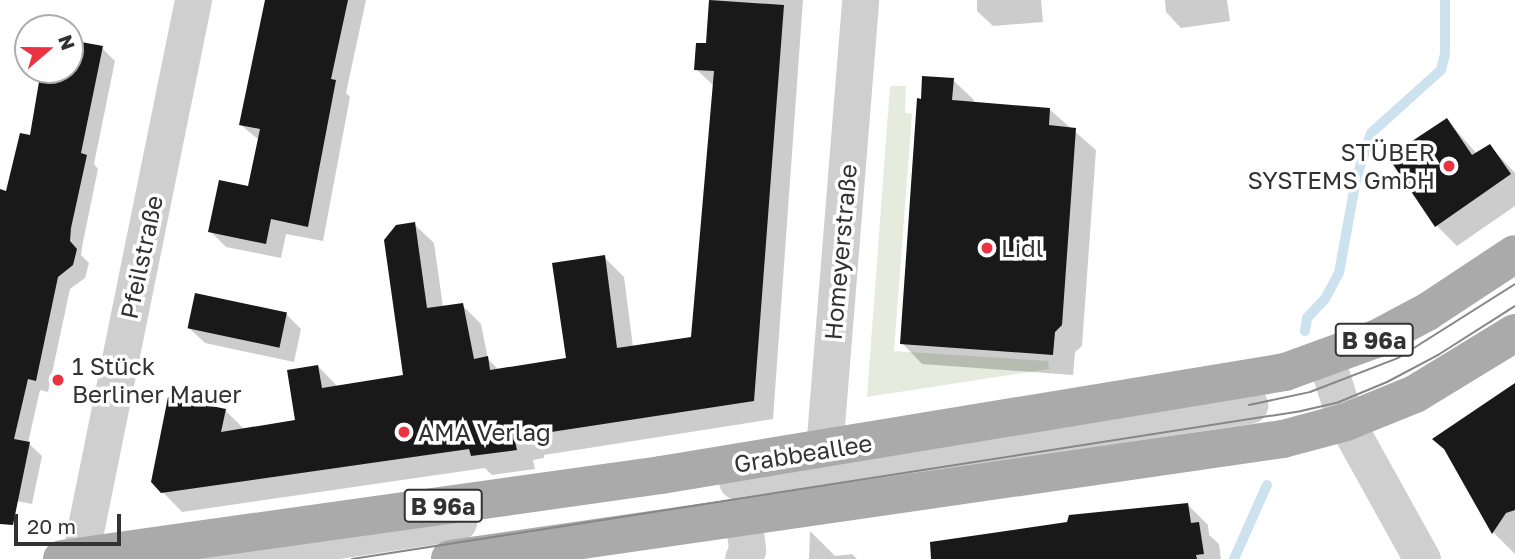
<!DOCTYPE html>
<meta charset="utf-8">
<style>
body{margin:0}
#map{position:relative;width:1515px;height:559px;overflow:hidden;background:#fff;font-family:"Golos Text",sans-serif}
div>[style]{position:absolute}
.green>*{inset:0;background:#e5ecde}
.shadow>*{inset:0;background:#0003}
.stream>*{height:10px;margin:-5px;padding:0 5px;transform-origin:5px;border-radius:5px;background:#cde2ef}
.building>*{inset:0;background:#191919;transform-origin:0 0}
.minor>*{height:37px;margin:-18.5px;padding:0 18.5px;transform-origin:18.5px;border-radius:18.5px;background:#cfcfcf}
.major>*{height:38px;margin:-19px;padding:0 19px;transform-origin:19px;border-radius:19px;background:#aaa}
.tram>*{height:2px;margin:-1px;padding:0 1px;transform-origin:1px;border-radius:1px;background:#878787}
.dots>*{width:19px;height:19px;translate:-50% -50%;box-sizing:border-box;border:4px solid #fff;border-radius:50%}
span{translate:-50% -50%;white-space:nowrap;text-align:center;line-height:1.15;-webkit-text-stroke:7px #fff;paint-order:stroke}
.shield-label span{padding:2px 5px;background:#fff;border:2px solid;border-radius:5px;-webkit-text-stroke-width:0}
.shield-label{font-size:23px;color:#323232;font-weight:700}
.poi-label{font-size:24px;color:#323232}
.right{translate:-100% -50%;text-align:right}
.left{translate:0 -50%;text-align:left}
.street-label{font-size:24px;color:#323232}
.north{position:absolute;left:14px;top:14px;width:70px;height:70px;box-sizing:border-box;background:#fff;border:2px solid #adadad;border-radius:50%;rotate:70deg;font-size:19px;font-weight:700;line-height:28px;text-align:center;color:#323232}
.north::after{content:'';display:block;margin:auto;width:24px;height:32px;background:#eb3241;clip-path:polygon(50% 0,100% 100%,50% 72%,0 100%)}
.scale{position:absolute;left:14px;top:514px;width:107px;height:32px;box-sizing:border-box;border:4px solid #323232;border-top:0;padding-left:9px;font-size:21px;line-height:24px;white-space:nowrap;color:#323232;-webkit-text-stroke:5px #fff;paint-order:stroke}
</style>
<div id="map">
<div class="green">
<div style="clip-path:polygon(890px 86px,906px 86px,905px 113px,912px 114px,894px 351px,1048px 361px,1049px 369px,867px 397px)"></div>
</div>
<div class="shadow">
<div style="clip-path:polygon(267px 0,366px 0,346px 93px,350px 97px,323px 241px,286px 234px,281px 258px,226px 247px,210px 231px,250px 188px,259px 140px,241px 125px)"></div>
<div style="clip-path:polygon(711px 0,803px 0,773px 419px,544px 455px,544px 458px,533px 460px,535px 469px,492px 475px,485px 468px,182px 512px,153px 482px,225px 410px,245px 430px,297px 421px,318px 366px,337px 386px,405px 376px,414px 224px,434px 243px,443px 307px,462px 305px,481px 324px,488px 359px,499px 370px,568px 359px,604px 257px,624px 277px,633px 347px,693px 338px,715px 87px,696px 69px,708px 45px)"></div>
<div style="clip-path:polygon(977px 0,1041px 0,1043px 22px,993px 26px,977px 11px)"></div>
<div style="clip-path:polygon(1165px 0,1227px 0,1230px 21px,1181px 28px,1166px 12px)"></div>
<div style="clip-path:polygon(70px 42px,102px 48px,115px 61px,94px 164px,98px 169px,83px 242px,81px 255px,89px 263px,85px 278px,70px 289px,48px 392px,40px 390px,28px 443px,42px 456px,32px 504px,7px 499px,0 504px,0 194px,8px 193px,32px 138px,43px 70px,70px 70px)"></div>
<div style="clip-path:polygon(953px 80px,974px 100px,973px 104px,1049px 109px,1096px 150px,1082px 346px,1075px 352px,1073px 375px,922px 364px,902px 343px)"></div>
<div style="clip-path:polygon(1447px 120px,1477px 154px,1490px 146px,1515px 173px,1515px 206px,1457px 246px,1437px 226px,1390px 157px)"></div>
<div style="clip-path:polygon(286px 314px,301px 329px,294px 362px,205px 343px,189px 328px)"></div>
<div style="clip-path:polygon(1515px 385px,1515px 554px,1491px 530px,1448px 453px,1434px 439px)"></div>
<div style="clip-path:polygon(1188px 505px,1208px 525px,1209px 535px,1219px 544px,1221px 559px,981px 559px)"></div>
<div style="clip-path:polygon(810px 531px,835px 556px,852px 554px,857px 559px,809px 559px)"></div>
</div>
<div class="stream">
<div style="left:1305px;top:331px;width:13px;rotate:-81deg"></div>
<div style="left:1307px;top:318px;width:26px;rotate:-47deg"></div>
<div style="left:1325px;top:299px;width:30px;rotate:-62deg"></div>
<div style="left:1339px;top:273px;width:96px;rotate:-79.7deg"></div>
<div style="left:1356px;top:179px;width:48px;rotate:-71.9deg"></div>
<div style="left:1371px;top:133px;width:94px;rotate:-42deg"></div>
<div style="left:1441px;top:70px;width:16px;rotate:-76deg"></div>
<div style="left:1445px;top:54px;width:54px;rotate:-90deg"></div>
<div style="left:1234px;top:559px;width:81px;rotate:-66deg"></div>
</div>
<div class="building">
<div style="clip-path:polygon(265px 0,348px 0,331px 79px,336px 80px,308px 227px,271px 219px,266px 244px,208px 232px,219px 180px,248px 186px,260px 129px,239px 125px)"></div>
<div style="clip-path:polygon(709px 0,784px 5px,754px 401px,525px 436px,526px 440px,515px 441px,517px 450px,471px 456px,469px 449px,161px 493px,151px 482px,168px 397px,226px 409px,221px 432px,295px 420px,287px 370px,318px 365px,322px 388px,403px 375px,384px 240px,396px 225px,415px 222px,427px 308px,463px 303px,474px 359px,488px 356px,490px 370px,566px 358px,552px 263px,605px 255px,617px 348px,691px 337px,714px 71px,694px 70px,696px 43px,706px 43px)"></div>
<div style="clip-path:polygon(70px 40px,103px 46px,81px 153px,87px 155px,71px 228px,70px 241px,77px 249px,73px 265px,58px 277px,36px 381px,28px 379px,14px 439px,30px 442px,13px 525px,0 524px,0 189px,6px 191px,20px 133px,30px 135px,41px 70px,70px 70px)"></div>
<div style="clip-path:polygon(922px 76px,954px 78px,952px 100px,1050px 108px,1049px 125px,1076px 128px,1062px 325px,1055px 332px,1053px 355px,900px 344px,917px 98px,921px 99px)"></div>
<div style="clip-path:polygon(1447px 118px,1472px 155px,1490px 144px,1511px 174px,1435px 227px,1388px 157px)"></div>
<div style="left:195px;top:293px;width:94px;height:36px;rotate:12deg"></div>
<div style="clip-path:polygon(1515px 383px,1515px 510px,1506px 513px,1492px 534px,1444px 449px,1432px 439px)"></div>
<div style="clip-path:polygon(1188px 503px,1191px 523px,1199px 522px,1204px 554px,1196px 555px,1197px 559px,931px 559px,930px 542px,1067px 522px,1069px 515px)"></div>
</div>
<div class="minor">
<div style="left:1326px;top:359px;width:66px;rotate:72.4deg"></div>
<div style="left:1346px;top:422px;width:157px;rotate:61deg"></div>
<div style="left:825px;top:478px;width:28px;rotate:-92deg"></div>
<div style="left:824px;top:450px;width:451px;rotate:-85.4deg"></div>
<div style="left:737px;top:481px;width:518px;rotate:-8.44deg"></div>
<div style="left:743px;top:516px;width:34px;rotate:83deg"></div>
<div style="left:747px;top:550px;width:10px;rotate:114deg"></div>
<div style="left:80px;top:556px;width:567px;rotate:-78.51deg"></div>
<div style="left:212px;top:559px;width:249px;rotate:-8.6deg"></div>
</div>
<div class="major">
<div style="left:62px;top:559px;width:605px;rotate:-7.98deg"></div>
<div style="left:661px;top:475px;width:632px;rotate:-9.37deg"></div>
<div style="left:1285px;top:372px;width:97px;rotate:-19.9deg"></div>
<div style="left:1376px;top:339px;width:58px;rotate:-27.9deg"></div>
<div style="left:1427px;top:312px;width:105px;rotate:-33.4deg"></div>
<div style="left:450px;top:559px;width:842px;rotate:-8.2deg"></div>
<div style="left:1283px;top:439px;width:65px;rotate:-15.1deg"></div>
<div style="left:1346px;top:422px;width:74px;rotate:-22.1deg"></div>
<div style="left:1415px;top:394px;width:117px;rotate:-31.4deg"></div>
</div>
<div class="tram">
<div style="left:1249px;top:405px;width:62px;rotate:-12deg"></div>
<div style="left:1310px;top:392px;width:94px;rotate:-21.1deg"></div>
<div style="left:1398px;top:358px;width:138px;rotate:-32.3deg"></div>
<div style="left:352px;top:559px;width:960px;rotate:-8.86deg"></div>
<div style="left:1301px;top:411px;width:39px;rotate:-13deg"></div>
<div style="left:1339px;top:402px;width:52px;rotate:-22.6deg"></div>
<div style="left:1387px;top:382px;width:58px;rotate:-27.9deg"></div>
<div style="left:1438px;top:355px;width:91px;rotate:-32.5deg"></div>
</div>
<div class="dots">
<div style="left:1449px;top:166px;background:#eb3241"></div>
<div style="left:987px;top:248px;background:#eb3241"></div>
<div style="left:58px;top:380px;background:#eb3241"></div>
<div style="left:404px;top:432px;background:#eb3241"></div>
</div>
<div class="shield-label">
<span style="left:1374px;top:340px">B 96a</span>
<span style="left:443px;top:506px">B 96a</span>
</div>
<div class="poi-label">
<span class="right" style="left:1435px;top:166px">STÜBER<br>SYSTEMS GmbH</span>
<span class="left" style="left:1001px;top:248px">Lidl</span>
<span class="left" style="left:72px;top:380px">1 Stück<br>Berliner Mauer</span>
<span class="left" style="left:418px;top:432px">AMA Verlag</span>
</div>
<div class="street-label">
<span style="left:840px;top:252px;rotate:-85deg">Homeyerstraße</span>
<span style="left:141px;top:257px;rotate:-78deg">Pfeilstraße</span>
<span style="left:803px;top:453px;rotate:-9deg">Grabbeallee</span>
</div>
<div class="north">N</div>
<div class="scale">20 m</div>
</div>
